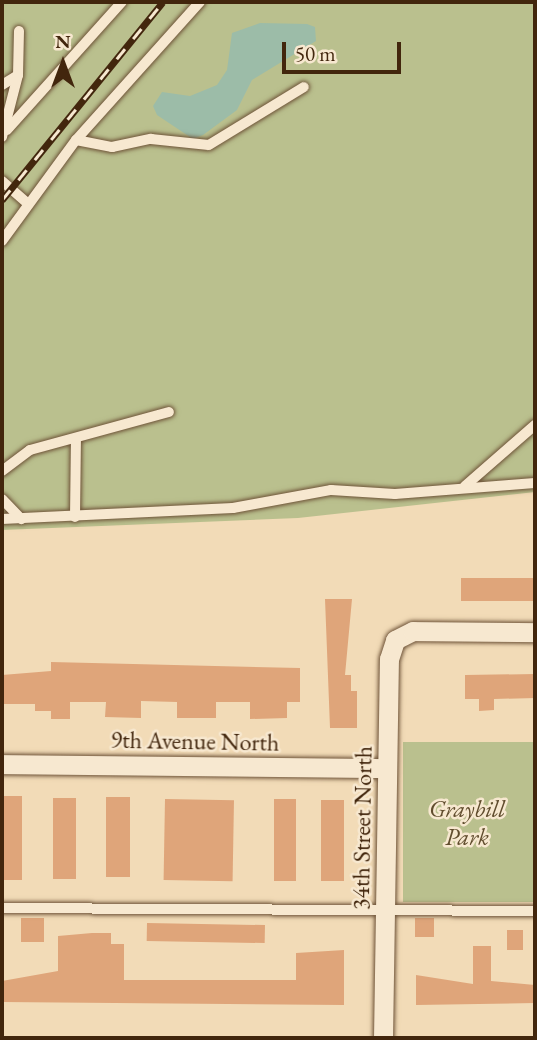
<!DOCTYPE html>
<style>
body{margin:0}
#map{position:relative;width:537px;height:1040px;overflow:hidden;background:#f2dbb7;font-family:"EB Garamond",serif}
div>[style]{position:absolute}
.green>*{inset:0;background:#bac08e;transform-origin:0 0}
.water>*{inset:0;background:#9cbca8}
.building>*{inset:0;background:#dfa57a;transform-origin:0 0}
.roads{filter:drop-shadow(0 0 2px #6e5338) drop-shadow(0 0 2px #6e5338)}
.lane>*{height:10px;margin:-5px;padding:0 5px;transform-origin:5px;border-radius:5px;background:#f7e8d0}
.street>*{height:19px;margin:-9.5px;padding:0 9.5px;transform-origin:9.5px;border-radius:9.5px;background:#f7e8d0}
.rail>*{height:7px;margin-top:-3.5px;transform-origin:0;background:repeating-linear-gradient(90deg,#f7e8d0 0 13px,#42260d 0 26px);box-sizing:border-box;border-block:2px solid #42260d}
span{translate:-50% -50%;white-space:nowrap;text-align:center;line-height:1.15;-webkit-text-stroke:5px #f7e8d0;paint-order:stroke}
.street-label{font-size:24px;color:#42260d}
.park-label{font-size:24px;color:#604c2d;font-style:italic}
.frame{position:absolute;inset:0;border:4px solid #42260d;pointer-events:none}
.north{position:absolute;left:28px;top:28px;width:70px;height:70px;-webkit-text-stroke:5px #f7e8d0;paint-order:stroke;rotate:0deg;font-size:19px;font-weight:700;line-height:28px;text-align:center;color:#42260d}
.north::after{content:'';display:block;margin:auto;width:24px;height:32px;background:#42260d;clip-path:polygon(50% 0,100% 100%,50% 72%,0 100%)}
.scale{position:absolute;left:282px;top:42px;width:119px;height:32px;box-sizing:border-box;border:4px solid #42260d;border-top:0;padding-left:9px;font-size:21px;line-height:24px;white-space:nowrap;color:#42260d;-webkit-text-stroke:5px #f7e8d0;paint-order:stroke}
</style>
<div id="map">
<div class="green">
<div style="clip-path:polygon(2px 2px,535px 2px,535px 492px,298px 518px,2px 530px)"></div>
<div style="left:403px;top:742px;width:132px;height:160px"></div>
</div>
<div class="water">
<div style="clip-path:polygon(260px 23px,307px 24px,315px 27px,316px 41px,252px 80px,237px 110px,203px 135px,193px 139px,157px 115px,153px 106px,162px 92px,190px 96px,217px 85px,227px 70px,232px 33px)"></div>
</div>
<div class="building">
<div style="left:461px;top:578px;width:74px;height:23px"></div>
<div style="clip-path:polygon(325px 599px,352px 599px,345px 675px,351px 675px,351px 691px,357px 691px,357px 728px,330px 728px)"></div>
<div style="clip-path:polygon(51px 662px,300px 668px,300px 702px,287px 702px,287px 718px,250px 719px,250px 702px,216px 702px,216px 718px,177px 718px,177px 702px,141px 701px,141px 718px,105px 717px,106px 702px,70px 702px,70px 719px,51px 719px,51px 711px,35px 711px,35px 704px,2px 704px,2px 675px,51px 671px)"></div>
<div style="clip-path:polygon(535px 674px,535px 698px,494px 699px,494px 710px,479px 711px,479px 699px,465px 699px,465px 675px)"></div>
<div style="left:2px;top:796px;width:20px;height:84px"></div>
<div style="left:106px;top:797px;width:24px;height:80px"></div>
<div style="left:53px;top:798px;width:23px;height:81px"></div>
<div style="left:165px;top:799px;width:69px;height:81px;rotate:1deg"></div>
<div style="left:274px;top:799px;width:22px;height:82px"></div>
<div style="left:321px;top:800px;width:23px;height:81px"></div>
<div style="left:21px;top:918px;width:23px;height:24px"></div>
<div style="left:415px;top:918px;width:19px;height:19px"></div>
<div style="left:147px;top:923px;width:118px;height:18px;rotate:1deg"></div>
<div style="left:507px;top:930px;width:16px;height:20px"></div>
<div style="clip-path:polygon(92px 933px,111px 933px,111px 944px,124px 944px,124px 980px,296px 980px,296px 953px,344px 950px,344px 1005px,2px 1002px,2px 981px,58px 971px,58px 936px)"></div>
<div style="clip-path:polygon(473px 946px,491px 946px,491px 981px,535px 985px,535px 1003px,416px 1005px,416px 975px,473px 984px)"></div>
</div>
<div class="roads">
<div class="lane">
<div style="left:2px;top:85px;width:19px;rotate:-32deg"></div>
<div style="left:18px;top:75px;width:44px;rotate:-88.7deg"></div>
<div style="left:7px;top:130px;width:172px;rotate:-48.1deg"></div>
<div style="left:2px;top:137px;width:64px;rotate:-75.5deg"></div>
<div style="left:76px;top:140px;width:186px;rotate:-48.1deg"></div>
<div style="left:2px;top:181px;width:33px;rotate:41deg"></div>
<div style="left:2px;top:241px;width:125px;rotate:-53.8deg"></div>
<div style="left:76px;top:140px;width:37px;rotate:11deg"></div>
<div style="left:112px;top:147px;width:40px;rotate:-12deg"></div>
<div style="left:151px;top:139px;width:58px;rotate:5.9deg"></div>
<div style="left:209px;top:145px;width:111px;rotate:-31.4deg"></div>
<div style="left:2px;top:471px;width:35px;rotate:-37deg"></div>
<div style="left:30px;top:450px;width:144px;rotate:-15.3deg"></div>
<div style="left:465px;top:486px;width:93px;rotate:-41.1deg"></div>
<div style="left:2px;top:499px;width:28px;rotate:46deg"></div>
<div style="left:75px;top:517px;width:78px;rotate:-89.3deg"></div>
<div style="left:2px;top:519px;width:231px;rotate:-2.7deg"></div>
<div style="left:233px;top:508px;width:100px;rotate:-10.4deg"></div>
<div style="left:331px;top:490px;width:64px;rotate:3.6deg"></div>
<div style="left:395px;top:494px;width:140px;rotate:-4.5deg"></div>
<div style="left:2px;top:908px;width:533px;rotate:0.32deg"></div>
</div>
<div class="street">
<div style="left:2px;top:764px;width:385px;rotate:0.6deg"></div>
<div style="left:383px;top:1038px;width:379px;rotate:-89.1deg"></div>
<div style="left:389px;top:659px;width:20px;rotate:-72deg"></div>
<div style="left:395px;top:640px;width:20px;rotate:-27deg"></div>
<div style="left:413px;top:631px;width:122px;rotate:0.5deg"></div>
</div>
</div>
<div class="rail">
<div style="left:2px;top:200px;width:255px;rotate:-50.9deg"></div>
</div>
<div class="street-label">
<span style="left:195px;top:741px;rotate:1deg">9th Avenue North</span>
<span style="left:362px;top:828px;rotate:-89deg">34th Street North</span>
</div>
<div class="park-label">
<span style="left:467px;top:823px">Graybill<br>Park</span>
</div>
<div class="frame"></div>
<div class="north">N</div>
<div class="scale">50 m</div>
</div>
